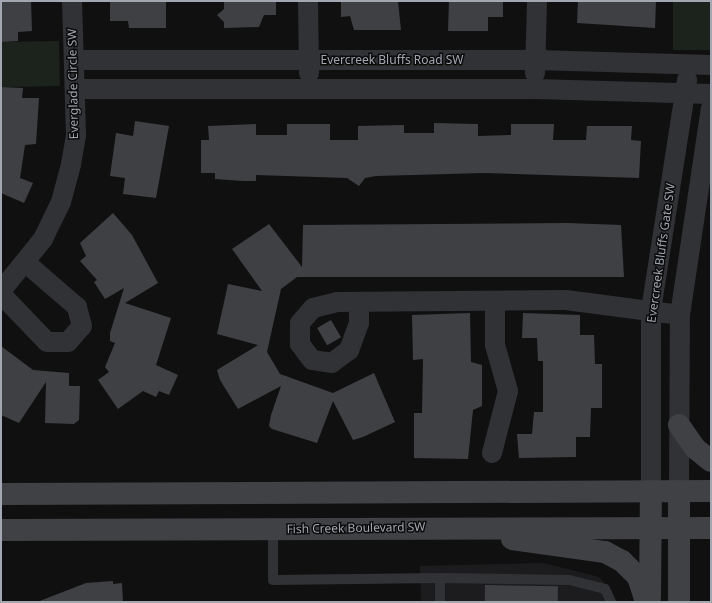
<!DOCTYPE html>
<style>
body{margin:0}
#map{position:relative;width:712px;height:603px;overflow:hidden;background:#101011;font-family:"Noto Sans",sans-serif}
div>[style]{position:absolute}
.built>*{inset:0;background:#1c1c1e}
.green>*{inset:0;background:#1c231d;transform-origin:0 0}
.building>*{inset:0;background:#3f4044;transform-origin:0 0}
.lane>*{height:10px;margin:-5px;padding:0 5px;transform-origin:5px;border-radius:5px;background:#313236}
.street>*{height:20px;margin:-10px;padding:0 10px;transform-origin:10px;border-radius:10px;background:#313236}
.secondary>*{height:22px;margin:-11px;padding:0 11px;transform-origin:11px;border-radius:11px;background:#3f4145}
span{translate:-50% -50%;white-space:nowrap;text-align:center;line-height:1.15;-webkit-text-stroke:3px #0b0b0c;paint-order:stroke}
.street-label{font-size:12px;color:#a2a7b1}
.frame{position:absolute;inset:0;border:2px solid #a2a7b1;pointer-events:none}
</style>
<div id="map">
<div class="built">
<div style="clip-path:polygon(543px 563px,599px 577px,612px 591px,615px 602px,421px 602px,420px 566px)"></div>
</div>
<div class="green">
<div style="left:673px;top:1px;width:38px;height:49px"></div>
<div style="left:59px;top:41px;width:45px;height:58px;rotate:89deg"></div>
</div>
<div class="building">
<div style="clip-path:polygon(1px 1px,31px 1px,32px 31px,18px 32px,18px 41px,1px 42px)"></div>
<div style="clip-path:polygon(110px 1px,166px 2px,166px 28px,129px 28px,128px 21px,110px 21px)"></div>
<div style="clip-path:polygon(224px 1px,276px 1px,276px 15px,264px 15px,259px 27px,224px 28px,224px 22px,217px 15px,224px 9px)"></div>
<div style="clip-path:polygon(341px 1px,398px 1px,401px 30px,354px 30px,350px 16px,341px 17px)"></div>
<div style="clip-path:polygon(449px 1px,503px 1px,503px 17px,488px 17px,488px 31px,448px 31px)"></div>
<div style="clip-path:polygon(578px 1px,656px 1px,655px 28px,577px 23px)"></div>
<div style="clip-path:polygon(1px 87px,23px 88px,22px 98px,39px 98px,36px 144px,25px 145px,20px 178px,33px 183px,24px 203px,1px 193px)"></div>
<div style="clip-path:polygon(135px 121px,169px 126px,156px 198px,123px 194px,125px 178px,110px 176px,116px 133px,133px 136px)"></div>
<div style="clip-path:polygon(434px 123px,478px 124px,478px 136px,511px 135px,511px 124px,554px 124px,553px 140px,586px 140px,587px 126px,632px 126px,631px 140px,641px 141px,639px 178px,484px 173px,376px 176px,365px 178px,359px 186px,347px 178px,256px 175px,256px 181px,243px 181px,215px 179px,215px 173px,201px 173px,201px 140px,209px 140px,208px 126px,256px 124px,256px 135px,287px 135px,287px 124px,330px 124px,330px 140px,358px 140px,358px 126px,404px 125px,404px 133px,434px 133px)"></div>
<div style="clip-path:polygon(113px 213px,132px 235px,158px 283px,125px 303px,171px 318px,156px 365px,178px 375px,169px 395px,159px 391px,156px 397px,143px 391px,118px 409px,98px 380px,109px 372px,105px 367px,115px 343px,110px 341px,110px 333px,124px 288px,105px 299px,94px 282px,97px 280px,80px 261px,86px 256px,80px 243px)"></div>
<div style="clip-path:polygon(567px 223px,621px 225px,624px 277px,297px 277px,281px 289px,267px 352px,280px 374px,333px 393px,374px 373px,395px 422px,363px 437px,353px 440px,333px 401px,317px 443px,272px 429px,269px 426px,271px 415px,281px 386px,238px 409px,220px 380px,217px 370px,258px 345px,217px 334px,228px 284px,262px 291px,232px 249px,269px 224px,302px 267px,303px 225px)"></div>
<div style="clip-path:polygon(470px 313px,471px 362px,482px 365px,482px 406px,473px 410px,468px 459px,414px 458px,414px 413px,422px 413px,423px 359px,413px 360px,412px 315px)"></div>
<div style="clip-path:polygon(523px 313px,580px 315px,580px 335px,594px 335px,595px 364px,602px 364px,602px 408px,591px 408px,590px 437px,576px 437px,576px 457px,519px 458px,517px 434px,532px 434px,534px 412px,543px 412px,543px 361px,538px 361px,537px 338px,522px 338px)"></div>
<div style="left:331px;top:320px;width:20px;height:16px;rotate:60deg"></div>
<div style="clip-path:polygon(1px 346px,33px 370px,69px 373px,69px 386px,80px 386px,79px 420px,74px 424px,45px 423px,46px 382px,19px 423px,1px 415px)"></div>
<div style="clip-path:polygon(113px 581px,113px 584px,122px 583px,123px 602px,37px 602px,86px 583px)"></div>
<div style="left:485px;top:585px;width:73px;height:17px;rotate:1deg"></div>
</div>
<div class="lane">
<div style="left:273px;top:529px;width:51px;rotate:90deg"></div>
<div style="left:273px;top:580px;width:167px;rotate:-0.7deg"></div>
<div style="left:440px;top:578px;width:24px;rotate:90deg"></div>
<div style="left:440px;top:578px;width:129px;rotate:0.9deg"></div>
<div style="left:569px;top:580px;width:37px;rotate:14deg"></div>
<div style="left:605px;top:589px;width:14px;rotate:65deg"></div>
</div>
<div class="street">
<div style="left:308px;top:1px;width:72px;rotate:89.2deg"></div>
<div style="left:74px;top:60px;width:462px"></div>
<div style="left:536px;top:60px;width:175px;rotate:1.6deg"></div>
<div style="left:535px;top:73px;width:72px;rotate:-88.4deg"></div>
<div style="left:75px;top:89px;width:460px"></div>
<div style="left:535px;top:89px;width:176px;rotate:1.6deg"></div>
<div style="left:1px;top:291px;width:67px;rotate:-51.1deg"></div>
<div style="left:43px;top:239px;width:41px;rotate:-64.1deg"></div>
<div style="left:61px;top:202px;width:39px;rotate:-75deg"></div>
<div style="left:71px;top:164px;width:29px;rotate:-80deg"></div>
<div style="left:76px;top:135px;width:134px;rotate:-91.7deg"></div>
<div style="left:1px;top:294px;width:66px;rotate:46.2deg"></div>
<div style="left:47px;top:342px;width:21px"></div>
<div style="left:68px;top:342px;width:21px;rotate:-49deg"></div>
<div style="left:82px;top:326px;width:20px;rotate:-105deg"></div>
<div style="left:77px;top:307px;width:67px;rotate:-139.2deg"></div>
<div style="left:359px;top:302px;width:21px;rotate:90deg"></div>
<div style="left:359px;top:323px;width:29px;rotate:110deg"></div>
<div style="left:349px;top:350px;width:21px;rotate:143deg"></div>
<div style="left:332px;top:363px;width:20px;rotate:-171deg"></div>
<div style="left:312px;top:360px;width:20px;rotate:-127deg"></div>
<div style="left:300px;top:344px;width:21px;rotate:-90deg"></div>
<div style="left:300px;top:323px;width:20px;rotate:-49deg"></div>
<div style="left:313px;top:308px;width:25px;rotate:-14deg"></div>
<div style="left:337px;top:302px;width:229px;rotate:-0.5deg"></div>
<div style="left:566px;top:300px;width:115px;rotate:7.5deg"></div>
<div style="left:492px;top:453px;width:64px;rotate:-75.5deg"></div>
<div style="left:508px;top:391px;width:48px;rotate:-105.8deg"></div>
<div style="left:495px;top:345px;width:44px;rotate:-90deg"></div>
<div style="left:651px;top:491px;width:181px;rotate:-90deg"></div>
<div style="left:651px;top:310px;width:233px;rotate:-81.1deg"></div>
<div style="left:679px;top:491px;width:176px;rotate:-89.7deg"></div>
<div style="left:680px;top:315px;width:209px;rotate:-81.5deg"></div>
</div>
<div class="secondary">
<div style="left:679px;top:425px;width:29px;rotate:55deg"></div>
<div style="left:696px;top:449px;width:19px;rotate:39deg"></div>
<div style="left:1px;top:494px;width:710px;rotate:-0.24deg"></div>
<div style="left:1px;top:530px;width:710px;rotate:-0.16deg"></div>
<div style="left:512px;top:539px;width:94px;rotate:8deg"></div>
<div style="left:605px;top:552px;width:19px;rotate:28deg"></div>
<div style="left:622px;top:561px;width:23px;rotate:45deg"></div>
<div style="left:638px;top:577px;width:26px;rotate:72deg"></div>
<div style="left:650px;top:598px;width:107px;rotate:-89.5deg"></div>
<div style="left:679px;top:602px;width:111px;rotate:-90deg"></div>
</div>
<div class="street-label">
<span style="left:392px;top:60px">Evercreek Bluffs Road SW</span>
<span style="left:73px;top:84px;rotate:-91deg">Everglade Circle SW</span>
<span style="left:661px;top:253px;rotate:-82deg">Evercreek Bluffs Gate SW</span>
<span style="left:356px;top:528px;rotate:-1deg">Fish Creek Boulevard SW</span>
</div>
<div class="frame"></div>
</div>
